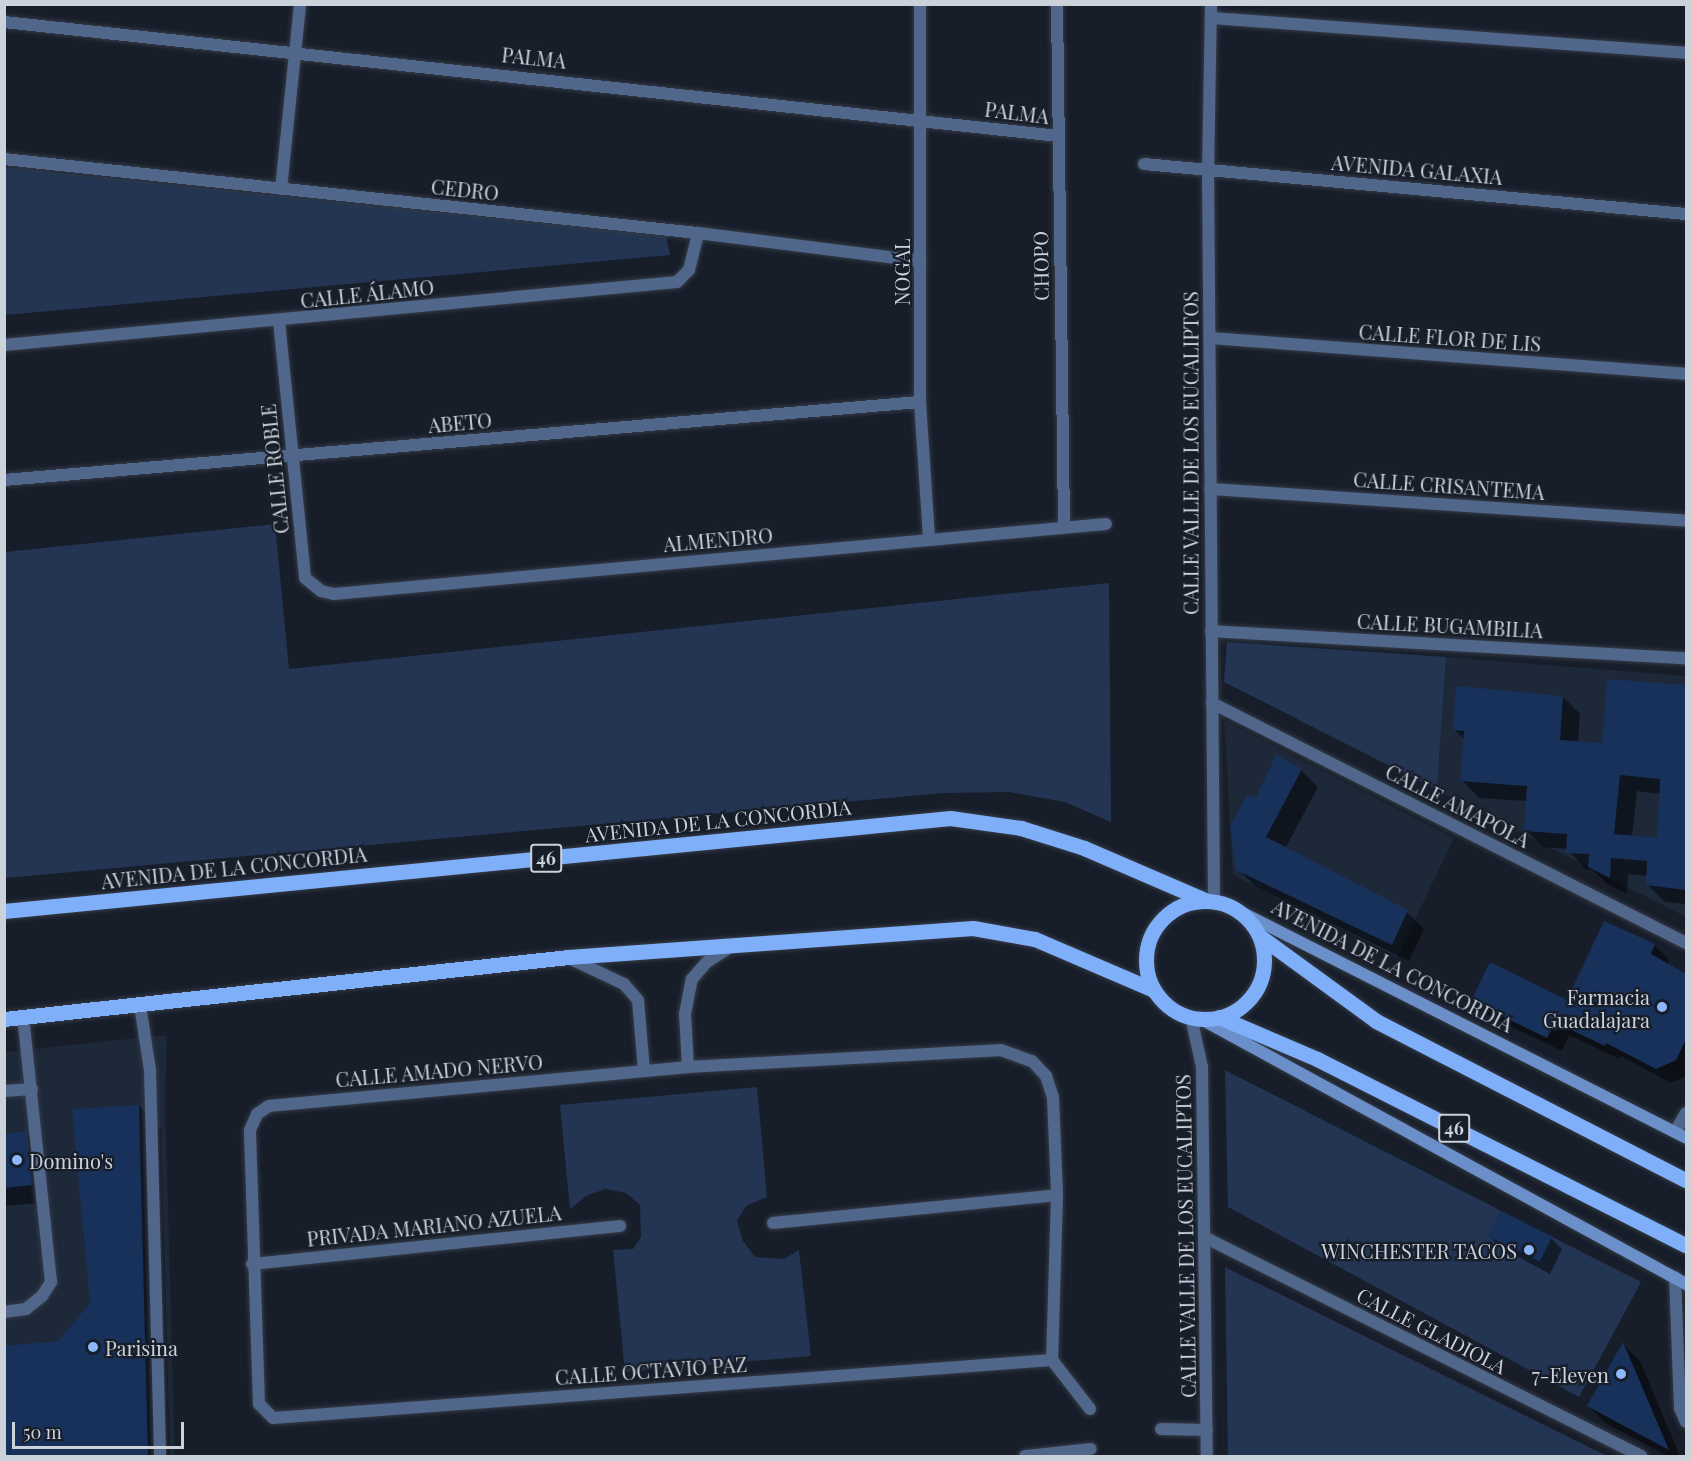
<!DOCTYPE html>
<meta charset="utf-8">
<style>
body{margin:0}
#map{position:relative;width:1691px;height:1461px;overflow:hidden;background:#171e2a;font-family:"Playfair Display",serif}
div>[style]{position:absolute}
.built>*{inset:0;background:#1d2839}
.green>*{inset:0;background:#233552}
.shadow>*{inset:0;background:#0007}
.building>*{inset:0;background:#18315b;transform-origin:0 0}
.roads{filter:drop-shadow(0 0 2px #343b46) drop-shadow(0 0 2px #343b46)}
.lane>*{height:12px;margin:-6px;padding:0 6px;transform-origin:6px;border-radius:6px;background:#50668a}
.street>*{height:12px;margin:-6px;padding:0 6px;transform-origin:6px;border-radius:6px;background:#50668a}
.secondary>*{height:12px;margin:-6px;padding:0 6px;transform-origin:6px;border-radius:6px;background:#6b8fc9}
.primary>*{height:15px;margin:-7.5px;padding:0 7.5px;transform-origin:7.5px;border-radius:7.5px;background:#80affa}
.primary>.ring{margin:-7.5px;padding:0;box-sizing:content-box;background:none;border:15px solid #80affa;border-radius:50%}
.dots>*{width:16px;height:16px;translate:-50% -50%;box-sizing:border-box;border:3px solid #171e2a;border-radius:50%}
span{translate:-50% -50%;white-space:nowrap;text-align:center;line-height:1.15;-webkit-text-stroke:4.5px #171e2a;paint-order:stroke}
.shield-label span{padding:2px 4px;background:#171e2a;border:2px solid;border-radius:4px;-webkit-text-stroke-width:0}
.shield-label{font-size:18px;color:#ccd2da;font-weight:700}
.street-label{font-size:20px;color:#ccd2da}
.poi-label{font-size:20px;color:#ccd2da}
.right{translate:-100% -50%;text-align:right}
.left{translate:0 -50%;text-align:left}
.frame{position:absolute;inset:0;border:6px solid #ccd2da;pointer-events:none}
.scale{position:absolute;left:12px;top:1422px;width:172px;height:27px;box-sizing:border-box;border:3px solid #ccd2da;border-top:0;padding-left:8px;font-size:18px;line-height:21px;white-space:nowrap;color:#ccd2da;-webkit-text-stroke:4px #171e2a;paint-order:stroke}
</style>
<div id="map">
<div class="built">
<div style="clip-path:polygon(1446px 657px,1686px 676px,1686px 917px,1437px 790px)"></div>
<div style="clip-path:polygon(1224px 720px,1454px 838px,1397px 957px,1233px 875px)"></div>
<div style="clip-path:polygon(167px 1035px,165px 1102px,175px 1456px,5px 1456px,4px 1052px)"></div>
</div>
<div class="green">
<div style="clip-path:polygon(5px 167px,666px 236px,670px 255px,5px 315px)"></div>
<div style="clip-path:polygon(275px 524px,289px 669px,1109px 583px,1111px 822px,1065px 802px,1009px 792px,943px 793px,5px 878px,5px 552px)"></div>
<div style="clip-path:polygon(1227px 642px,1446px 657px,1437px 790px,1224px 682px)"></div>
<div style="clip-path:polygon(1225px 1070px,1641px 1282px,1579px 1397px,1228px 1207px)"></div>
<div style="clip-path:polygon(757px 1087px,767px 1197px,746px 1206px,737px 1221px,743px 1241px,755px 1257px,784px 1259px,799px 1250px,811px 1356px,625px 1372px,613px 1250px,633px 1249px,641px 1237px,640px 1205px,626px 1193px,605px 1189px,586px 1196px,570px 1209px,560px 1105px)"></div>
<div style="clip-path:polygon(1225px 1267px,1607px 1456px,1228px 1456px)"></div>
</div>
<div class="shadow">
<div style="clip-path:polygon(evenodd,1608px 680px,1686px 686px,1686px 904px,1665px 902px,1648px 885px,1648px 876px,1628px 874px,1627px 894px,1607px 884px,1593px 870px,1585px 869px,1568px 849px,1543px 847px,1526px 830px,1527px 801px,1479px 798px,1462px 780px,1465px 740px,1455px 730px,1563px 697px,1580px 714px,1578px 743px,1603px 745px,1608px 680px,1637px 791px,1661px 794px,1658px 840px,1632px 837px,1637px 791px)"></div>
<div style="clip-path:polygon(1301px 770px,1318px 787px,1285px 849px,1407px 912px,1424px 929px,1409px 961px,1255px 886px,1238px 869px,1256px 800px)"></div>
<div style="clip-path:polygon(1605px 923px,1655px 946px,1669px 960px,1667px 964px,1686px 975px,1686px 1076px,1671px 1083px,1621px 1056px,1620px 1059px,1569px 1035px,1562px 1051px,1487px 1015px,1473px 1001px,1568px 1002px)"></div>
<div style="clip-path:polygon(139px 1106px,161px 1129px,170px 1456px,4px 1456px,4px 1347px,60px 1343px,92px 1303px)"></div>
<div style="clip-path:polygon(26px 1133px,43px 1150px,49px 1202px,4px 1206px,4px 1135px)"></div>
<div style="clip-path:polygon(1489px 1236px,1551px 1238px,1562px 1249px,1550px 1274px,1500px 1247px)"></div>
<div style="clip-path:polygon(1623px 1344px,1640px 1361px,1680px 1456px,1668px 1456px,1605px 1423px,1588px 1406px)"></div>
</div>
<div class="building">
<div style="clip-path:polygon(evenodd,1607px 679px,1686px 685px,1686px 890px,1646px 885px,1647px 861px,1611px 858px,1610px 878px,1588px 867px,1589px 854px,1566px 853px,1567px 834px,1524px 831px,1527px 786px,1460px 781px,1464px 731px,1453px 730px,1456px 686px,1563px 696px,1560px 740px,1602px 743px,1607px 679px,1620px 775px,1660px 779px,1657px 838px,1614px 834px,1620px 775px)"></div>
<div style="clip-path:polygon(1276px 755px,1302px 769px,1266px 837px,1408px 910px,1392px 945px,1236px 870px,1230px 826px,1247px 795px,1256px 798px)"></div>
<div style="clip-path:polygon(1604px 921px,1655px 944px,1651px 954px,1686px 974px,1686px 1039px,1676px 1060px,1656px 1069px,1606px 1043px,1605px 1046px,1555px 1022px,1547px 1038px,1471px 1001px,1490px 962px,1567px 1000px)"></div>
<div style="clip-path:polygon(139px 1105px,148px 1456px,4px 1456px,4px 1346px,59px 1341px,90px 1303px,72px 1109px)"></div>
<div style="clip-path:polygon(27px 1131px,32px 1185px,4px 1188px,4px 1134px)"></div>
<div style="left:1500px;top:1211px;width:58px;height:28px;rotate:26deg"></div>
<div style="clip-path:polygon(1623px 1342px,1669px 1450px,1587px 1406px)"></div>
</div>
<div class="roads">
<div class="lane">
<div style="left:140px;top:1005px;width:66px;rotate:81.3deg"></div>
<div style="left:150px;top:1070px;width:386px;rotate:88.5deg"></div>
<div style="left:4px;top:1091px;width:28px;rotate:-4deg"></div>
<div style="left:1675px;top:1132px;width:22px;rotate:-60deg"></div>
<div style="left:1675px;top:1277px;width:131px;rotate:87.8deg"></div>
<div style="left:1680px;top:1408px;width:15px;rotate:67deg"></div>
<div style="left:4px;top:1312px;width:22px;rotate:-8deg"></div>
<div style="left:26px;top:1309px;width:21px;rotate:-39deg"></div>
<div style="left:42px;top:1296px;width:17px;rotate:-57deg"></div>
<div style="left:51px;top:1282px;width:266px;rotate:-96deg"></div>
</div>
<div class="street">
<div style="left:920px;top:4px;width:398px;rotate:90deg"></div>
<div style="left:920px;top:402px;width:137px;rotate:86.2deg"></div>
<div style="left:1057px;top:4px;width:523px;rotate:89.23deg"></div>
<div style="left:1211px;top:4px;width:165px;rotate:91deg"></div>
<div style="left:1208px;top:169px;width:732px;rotate:89.53deg"></div>
<div style="left:1211px;top:18px;width:476px;rotate:4.2deg"></div>
<div style="left:4px;top:22px;width:1060px;rotate:6.17deg"></div>
<div style="left:4px;top:159px;width:698px;rotate:6.09deg"></div>
<div style="left:698px;top:233px;width:224px;rotate:7.2deg"></div>
<div style="left:1144px;top:164px;width:544px;rotate:5.27deg"></div>
<div style="left:281px;top:189px;width:186px;rotate:-84.1deg"></div>
<div style="left:279px;top:321px;width:258px;rotate:84.2deg"></div>
<div style="left:305px;top:578px;width:21px;rotate:39deg"></div>
<div style="left:321px;top:591px;width:13px;rotate:13deg"></div>
<div style="left:334px;top:594px;width:775px;rotate:-5.18deg"></div>
<div style="left:1210px;top:338px;width:477px;rotate:4.3deg"></div>
<div style="left:4px;top:345px;width:676px;rotate:-5.35deg"></div>
<div style="left:677px;top:282px;width:17px;rotate:-45deg"></div>
<div style="left:689px;top:270px;width:38px;rotate:-76deg"></div>
<div style="left:4px;top:480px;width:919px;rotate:-4.87deg"></div>
<div style="left:1210px;top:489px;width:477px;rotate:3.8deg"></div>
<div style="left:1211px;top:631px;width:476px;rotate:3.3deg"></div>
<div style="left:1212px;top:703px;width:531px;rotate:26.85deg"></div>
<div style="left:569px;top:958px;width:61px;rotate:25.3deg"></div>
<div style="left:624px;top:984px;width:21px;rotate:49deg"></div>
<div style="left:638px;top:1000px;width:70px;rotate:85.1deg"></div>
<div style="left:1191px;top:1017px;width:51px;rotate:77.6deg"></div>
<div style="left:1202px;top:1067px;width:389px;rotate:89.3deg"></div>
<div style="left:1001px;top:1050px;width:33px;rotate:20deg"></div>
<div style="left:1032px;top:1061px;width:21px;rotate:47deg"></div>
<div style="left:1046px;top:1076px;width:23px;rotate:72deg"></div>
<div style="left:1053px;top:1098px;width:97px;rotate:87.6deg"></div>
<div style="left:1057px;top:1195px;width:165px;rotate:91.7deg"></div>
<div style="left:1052px;top:1360px;width:781px;rotate:175.74deg"></div>
<div style="left:273px;top:1418px;width:20px;rotate:-135deg"></div>
<div style="left:259px;top:1404px;width:274px;rotate:-91.9deg"></div>
<div style="left:250px;top:1130px;width:17px;rotate:-66deg"></div>
<div style="left:257px;top:1114px;width:14px;rotate:-34deg"></div>
<div style="left:269px;top:1106px;width:421px;rotate:-5.3deg"></div>
<div style="left:688px;top:1067px;width:313px;rotate:-3.1deg"></div>
<div style="left:688px;top:1067px;width:53px;rotate:-93.2deg"></div>
<div style="left:685px;top:1014px;width:36px;rotate:-79deg"></div>
<div style="left:692px;top:979px;width:23px;rotate:-49deg"></div>
<div style="left:707px;top:962px;width:31px;rotate:-33deg"></div>
<div style="left:773px;top:1223px;width:285px;rotate:-5.6deg"></div>
<div style="left:1206px;top:1238px;width:487px;rotate:26.6deg"></div>
<div style="left:252px;top:1264px;width:370px;rotate:-5.9deg"></div>
<div style="left:1052px;top:1360px;width:62px;rotate:52.2deg"></div>
<div style="left:1161px;top:1429px;width:46px;rotate:1.2deg"></div>
<div style="left:1025px;top:1456px;width:66px;rotate:-6.1deg"></div>
</div>
<div class="secondary">
<div style="left:1241px;top:912px;width:499px;rotate:26.9deg"></div>
<div style="left:1201px;top:1019px;width:553px;rotate:28.65deg"></div>
</div>
<div class="primary">
<div class="ring" style="left:1146px;top:901px;width:103px;height:103px"></div>
<div style="left:4px;top:911px;width:951px;rotate:-5.61deg"></div>
<div style="left:950px;top:818px;width:72px;rotate:8deg"></div>
<div style="left:1021px;top:828px;width:66px;rotate:17.6deg"></div>
<div style="left:1084px;top:848px;width:134px;rotate:23.3deg"></div>
<div style="left:1261px;top:937px;width:142px;rotate:36.1deg"></div>
<div style="left:1376px;top:1021px;width:348px;rotate:27.2deg"></div>
<div style="left:1219px;top:1017px;width:107px;rotate:23.2deg"></div>
<div style="left:1317px;top:1059px;width:413px;rotate:26.8deg"></div>
<div style="left:4px;top:1019px;width:567px;rotate:-6.27deg"></div>
<div style="left:568px;top:957px;width:406px;rotate:-4.1deg"></div>
<div style="left:973px;top:928px;width:63px;rotate:10.1deg"></div>
<div style="left:1035px;top:939px;width:129px;rotate:23.2deg"></div>
</div>
</div>
<div class="dots">
<div style="left:1662px;top:1007px;background:#8eb8fd"></div>
<div style="left:17px;top:1160px;background:#8eb8fd"></div>
<div style="left:1529px;top:1250px;background:#8eb8fd"></div>
<div style="left:93px;top:1347px;background:#8eb8fd"></div>
<div style="left:1621px;top:1374px;background:#8eb8fd"></div>
</div>
<div class="shield-label">
<span style="left:546px;top:858px">46</span>
<span style="left:1454px;top:1128px">46</span>
</div>
<div class="street-label">
<span style="left:534px;top:57px;rotate:6deg">PALMA</span>
<span style="left:1017px;top:112px;rotate:7deg">PALMA</span>
<span style="left:1417px;top:169px;rotate:5deg">AVENIDA GALAXIA</span>
<span style="left:465px;top:189px;rotate:6deg">CEDRO</span>
<span style="left:1040px;top:266px;rotate:-91deg">CHOPO</span>
<span style="left:901px;top:272px;rotate:-90deg">NOGAL</span>
<span style="left:367px;top:293px;rotate:-6deg">CALLE ÁLAMO</span>
<span style="left:1450px;top:337px;rotate:4deg">CALLE FLOR DE LIS</span>
<span style="left:460px;top:422px;rotate:-5deg">ABETO</span>
<span style="left:1190px;top:453px;rotate:-90deg">CALLE VALLE DE LOS EUCALIPTOS</span>
<span style="left:274px;top:469px;rotate:-96deg">CALLE ROBLE</span>
<span style="left:1449px;top:485px;rotate:4deg">CALLE CRISANTEMA</span>
<span style="left:718px;top:539px;rotate:-5deg">ALMENDRO</span>
<span style="left:1450px;top:625px;rotate:3deg">CALLE BUGAMBILIA</span>
<span style="left:1458px;top:805px;rotate:27deg">CALLE AMAPOLA</span>
<span style="left:718px;top:820px;rotate:-6deg">AVENIDA DE LA CONCORDIA</span>
<span style="left:234px;top:867px;rotate:-6deg">AVENIDA DE LA CONCORDIA</span>
<span style="left:1393px;top:965px;rotate:27deg">AVENIDA DE LA CONCORDIA</span>
<span style="left:439px;top:1070px;rotate:-5deg">CALLE AMADO NERVO</span>
<span style="left:434px;top:1225px;rotate:-6deg">PRIVADA MARIANO AZUELA</span>
<span style="left:1185px;top:1236px;rotate:-91deg">CALLE VALLE DE LOS EUCALIPTOS</span>
<span style="left:1432px;top:1330px;rotate:27deg">CALLE GLADIOLA</span>
<span style="left:651px;top:1370px;rotate:-4deg">CALLE OCTAVIO PAZ</span>
</div>
<div class="poi-label">
<span class="right" style="left:1650px;top:1008px">Farmacia<br>Guadalajara</span>
<span class="left" style="left:29px;top:1160px">Domino's</span>
<span class="right" style="left:1517px;top:1250px">WINCHESTER TACOS</span>
<span class="left" style="left:105px;top:1347px">Parisina</span>
<span class="right" style="left:1609px;top:1374px">7-Eleven</span>
</div>
<div class="frame"></div>
<div class="scale">50 m</div>
</div>
